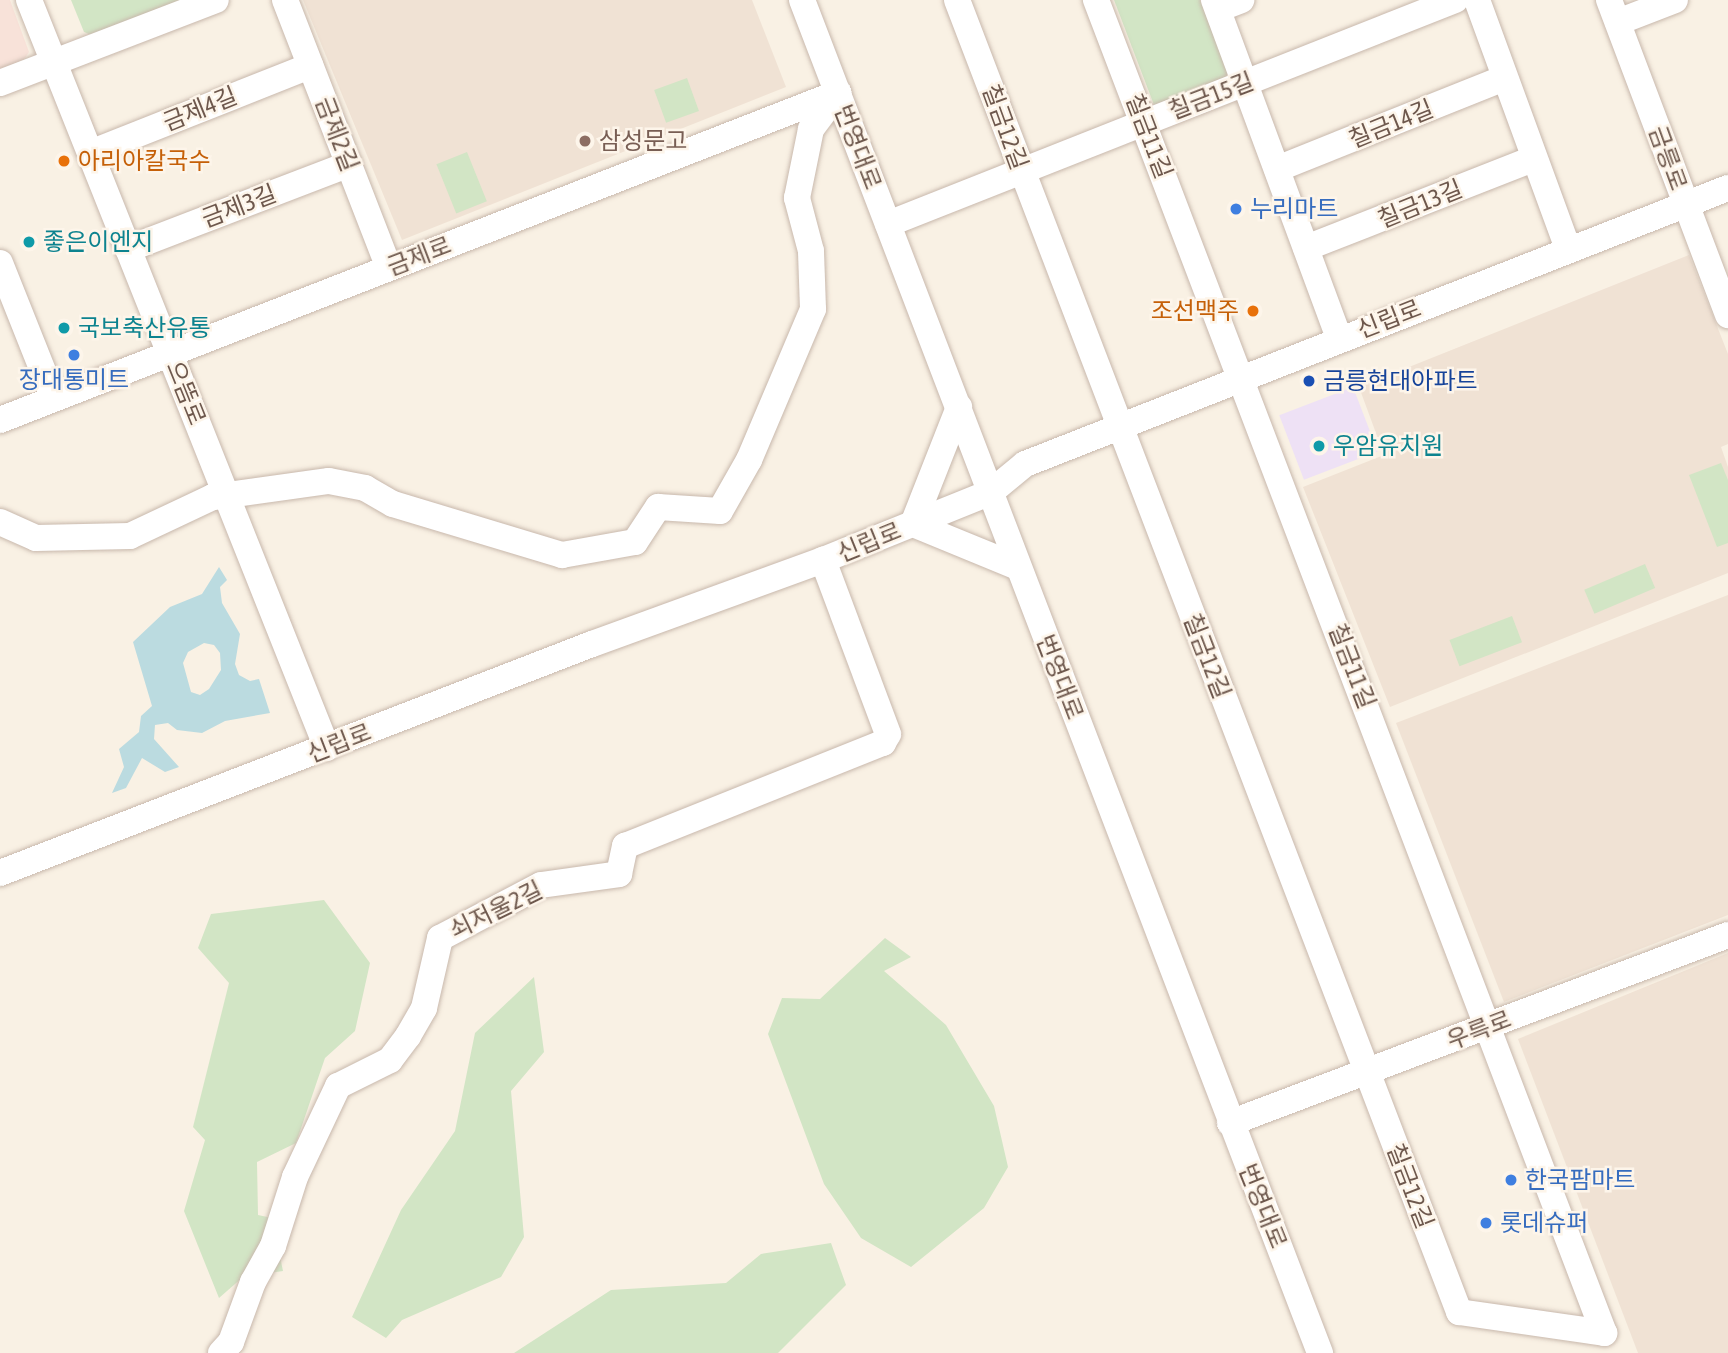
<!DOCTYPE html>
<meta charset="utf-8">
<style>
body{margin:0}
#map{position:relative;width:1728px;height:1353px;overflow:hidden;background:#f9f1e4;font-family:"Asap Condensed","Noto Sans KR",sans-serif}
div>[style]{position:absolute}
.residential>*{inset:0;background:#f0e2d4}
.commercial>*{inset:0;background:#f8e2d9}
.education>*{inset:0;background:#eee1f5;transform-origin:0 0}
.green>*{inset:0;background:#d2e5c5;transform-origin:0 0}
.water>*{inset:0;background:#bbdbe0}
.roads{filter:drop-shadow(0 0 2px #c8b8ac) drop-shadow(0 0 2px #c8b8ac)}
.minor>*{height:26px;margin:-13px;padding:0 13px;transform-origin:13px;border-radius:13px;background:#fff}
.dots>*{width:19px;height:19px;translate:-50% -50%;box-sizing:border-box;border:4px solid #fdf5ea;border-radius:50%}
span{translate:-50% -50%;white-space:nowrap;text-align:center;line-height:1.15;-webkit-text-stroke:5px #fdf5ea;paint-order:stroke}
.street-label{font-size:24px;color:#6e584d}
.education-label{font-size:24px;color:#785e54}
.left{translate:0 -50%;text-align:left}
.food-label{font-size:24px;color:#c56008}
.right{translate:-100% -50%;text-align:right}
.shop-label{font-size:24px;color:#366cbe}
.culture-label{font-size:24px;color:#0d838f}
.transit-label{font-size:24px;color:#164399}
</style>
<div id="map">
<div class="residential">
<div style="clip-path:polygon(303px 0,752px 0,786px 87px,402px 240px)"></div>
<div style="clip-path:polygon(1689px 255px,1728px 354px,1728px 444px,1721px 447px,1728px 467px,1728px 573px,1390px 707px,1303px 487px,1384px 455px,1359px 387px)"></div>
<div style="clip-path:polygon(1728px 595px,1728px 915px,1504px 1002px,1396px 723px)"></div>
<div style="clip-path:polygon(1728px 953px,1728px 1353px,1638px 1353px,1518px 1039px)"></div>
</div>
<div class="commercial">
<div style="clip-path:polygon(0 0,10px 0,29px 52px,17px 70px,0 76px)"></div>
</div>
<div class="education">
<div style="left:1353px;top:387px;width:69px;height:79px;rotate:69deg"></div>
</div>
<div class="green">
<div style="clip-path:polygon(71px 0,184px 0,94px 36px,84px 32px)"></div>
<div style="clip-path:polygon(1114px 0,1200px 0,1229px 76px,1154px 105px)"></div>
<div style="left:687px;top:78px;width:35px;height:35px;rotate:70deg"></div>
<div style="left:467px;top:152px;width:53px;height:33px;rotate:68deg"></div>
<div style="clip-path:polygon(1721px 463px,1728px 480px,1728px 543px,1717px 547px,1689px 475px)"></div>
<div style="left:1645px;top:564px;width:26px;height:66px;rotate:67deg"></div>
<div style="left:1512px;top:616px;width:28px;height:67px;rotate:69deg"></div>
<div style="clip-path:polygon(324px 900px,370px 963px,355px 1031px,325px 1058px,296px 1143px,257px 1162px,258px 1215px,272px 1218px,283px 1271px,243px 1277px,219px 1298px,184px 1211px,205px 1140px,193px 1127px,229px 983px,198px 948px,211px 914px)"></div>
<div style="clip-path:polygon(885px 938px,911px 957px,884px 971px,946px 1025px,994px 1106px,1008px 1167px,984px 1208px,911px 1267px,861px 1238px,824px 1184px,768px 1034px,782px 998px,820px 999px)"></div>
<div style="clip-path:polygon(534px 977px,544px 1052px,511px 1091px,524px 1237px,501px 1277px,402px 1320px,386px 1338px,352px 1317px,401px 1210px,455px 1131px,475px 1033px)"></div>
<div style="clip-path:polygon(831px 1243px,846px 1285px,778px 1353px,514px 1353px,611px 1290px,726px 1283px,761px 1254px)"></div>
</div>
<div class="water">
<div style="clip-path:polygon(evenodd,219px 567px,227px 580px,220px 587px,222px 603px,240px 634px,235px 664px,239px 675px,250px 681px,259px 679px,270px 713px,225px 721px,202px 733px,177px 730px,168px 723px,155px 725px,154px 739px,179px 767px,165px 772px,142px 758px,126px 788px,112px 793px,124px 767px,119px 749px,139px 732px,141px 716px,152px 706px,133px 642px,170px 607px,202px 594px,219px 567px,204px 643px,214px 645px,220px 653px,221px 670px,209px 689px,200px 695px,191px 692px,183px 663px,188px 652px,204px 643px)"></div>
</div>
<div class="roads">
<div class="minor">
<div style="left:29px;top:0;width:805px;rotate:68.28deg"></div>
<div style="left:285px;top:0;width:287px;rotate:68.8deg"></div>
<div style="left:802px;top:0;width:1449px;rotate:69.05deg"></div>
<div style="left:957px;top:0;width:1405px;rotate:69.06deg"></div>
<div style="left:1459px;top:1312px;width:147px;rotate:8.2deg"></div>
<div style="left:1604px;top:1333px;width:1427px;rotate:-110.86deg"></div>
<div style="left:1214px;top:0;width:360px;rotate:69.7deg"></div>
<div style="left:1477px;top:0;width:265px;rotate:69.9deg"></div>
<div style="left:1609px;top:0;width:337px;rotate:69.3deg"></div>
<div style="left:1218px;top:9px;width:25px;rotate:-21deg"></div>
<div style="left:1618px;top:22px;width:61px;rotate:-21.1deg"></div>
<div style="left:0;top:83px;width:231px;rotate:-21deg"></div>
<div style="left:90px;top:153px;width:237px;rotate:-21.6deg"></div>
<div style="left:1277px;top:169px;width:245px;rotate:-21.8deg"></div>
<div style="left:888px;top:224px;width:610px;rotate:-21.56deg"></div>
<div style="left:1306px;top:248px;width:244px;rotate:-21.4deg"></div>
<div style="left:128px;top:249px;width:237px;rotate:-21deg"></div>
<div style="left:0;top:263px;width:146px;rotate:68.3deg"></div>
<div style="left:0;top:420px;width:900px;rotate:-21.32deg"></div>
<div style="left:0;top:522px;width:39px;rotate:24deg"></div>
<div style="left:36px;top:538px;width:94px;rotate:-1.2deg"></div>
<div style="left:130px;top:536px;width:92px;rotate:-25.2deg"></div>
<div style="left:213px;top:497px;width:117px;rotate:-7.9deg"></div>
<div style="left:329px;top:481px;width:37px;rotate:11deg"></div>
<div style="left:365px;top:488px;width:32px;rotate:30deg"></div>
<div style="left:393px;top:504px;width:177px;rotate:16.8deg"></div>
<div style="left:562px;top:555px;width:74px;rotate:-10.1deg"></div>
<div style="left:635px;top:542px;width:42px;rotate:-56.7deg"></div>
<div style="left:658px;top:507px;width:62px;rotate:3.7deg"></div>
<div style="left:720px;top:511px;width:59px;rotate:-60.4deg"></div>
<div style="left:749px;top:460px;width:164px;rotate:-67deg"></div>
<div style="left:813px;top:309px;width:58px;rotate:-92deg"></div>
<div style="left:811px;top:251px;width:55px;rotate:-104.8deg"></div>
<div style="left:797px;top:198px;width:70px;rotate:-78.5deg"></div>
<div style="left:811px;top:129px;width:45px;rotate:-53.1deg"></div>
<div style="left:913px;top:524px;width:126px;rotate:-68.5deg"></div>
<div style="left:913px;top:524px;width:113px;rotate:22.3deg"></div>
<div style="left:0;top:873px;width:635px;rotate:-21.15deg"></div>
<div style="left:592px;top:644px;width:246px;rotate:-20deg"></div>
<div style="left:823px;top:560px;width:181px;rotate:-22deg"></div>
<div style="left:991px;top:492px;width:44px;rotate:-39.5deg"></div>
<div style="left:1025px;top:464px;width:755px;rotate:-21.44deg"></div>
<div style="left:1230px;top:1123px;width:532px;rotate:-20.68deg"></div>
<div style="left:221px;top:1353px;width:15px;rotate:-48deg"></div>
<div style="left:231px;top:1342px;width:64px;rotate:-69.9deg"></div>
<div style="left:253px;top:1282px;width:41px;rotate:-60.9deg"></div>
<div style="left:273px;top:1246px;width:72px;rotate:-72.3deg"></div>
<div style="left:295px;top:1177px;width:101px;rotate:-64.7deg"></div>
<div style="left:338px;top:1086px;width:58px;rotate:-26.6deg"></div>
<div style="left:390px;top:1060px;width:30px;rotate:-53deg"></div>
<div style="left:408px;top:1036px;width:32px;rotate:-60deg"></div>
<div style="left:424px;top:1008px;width:72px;rotate:-77.1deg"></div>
<div style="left:440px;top:938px;width:114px;rotate:-27.7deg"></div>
<div style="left:541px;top:885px;width:79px;rotate:-8deg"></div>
<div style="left:619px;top:874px;width:29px;rotate:-78deg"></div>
<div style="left:625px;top:846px;width:278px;rotate:-21.8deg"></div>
<div style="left:883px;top:743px;width:10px;rotate:-61deg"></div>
<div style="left:888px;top:734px;width:186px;rotate:-110.5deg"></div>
</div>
</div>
<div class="dots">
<div style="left:585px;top:141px;background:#8d6e63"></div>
<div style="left:64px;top:161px;background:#e8710a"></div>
<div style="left:1236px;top:209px;background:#3f7fe0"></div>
<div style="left:29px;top:242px;background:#0f9aa8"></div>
<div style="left:1253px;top:311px;background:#e8710a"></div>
<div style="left:64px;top:328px;background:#0f9aa8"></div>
<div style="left:74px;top:355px;background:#3f7fe0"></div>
<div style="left:1309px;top:381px;background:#1a4fb4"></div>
<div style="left:1319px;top:446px;background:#0f9aa8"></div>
<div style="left:1511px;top:1180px;background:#3f7fe0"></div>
<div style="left:1486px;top:1223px;background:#3f7fe0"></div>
</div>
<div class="street-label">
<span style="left:1211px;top:96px;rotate:-21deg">칠금15길</span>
<span style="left:200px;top:109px;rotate:-22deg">금제4길</span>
<span style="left:1391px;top:124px;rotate:-22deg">칠금14길</span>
<span style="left:1005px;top:127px;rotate:70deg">칠금12길</span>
<span style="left:337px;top:134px;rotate:69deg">금제2길</span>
<span style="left:1149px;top:136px;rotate:69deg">칠금11길</span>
<span style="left:858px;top:147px;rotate:69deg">번영대로</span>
<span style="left:1668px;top:158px;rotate:70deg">금릉로</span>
<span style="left:1420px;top:204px;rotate:-22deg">칠금13길</span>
<span style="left:239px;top:206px;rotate:-21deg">금제3길</span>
<span style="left:419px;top:256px;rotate:-21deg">금제로</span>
<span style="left:1389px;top:319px;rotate:-21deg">신립로</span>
<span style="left:186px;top:393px;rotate:68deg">으뜸로</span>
<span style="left:869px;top:542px;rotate:-22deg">신립로</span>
<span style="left:1207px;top:656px;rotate:69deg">칠금12길</span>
<span style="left:1352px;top:666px;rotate:69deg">칠금11길</span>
<span style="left:1060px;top:677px;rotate:69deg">번영대로</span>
<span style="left:339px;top:743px;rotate:-21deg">신립로</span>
<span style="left:496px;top:910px;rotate:-26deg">쇠저울2길</span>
<span style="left:1479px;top:1030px;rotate:-21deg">우륵로</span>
<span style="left:1410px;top:1186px;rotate:69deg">칠금12길</span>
<span style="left:1263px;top:1206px;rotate:68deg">번영대로</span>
</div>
<div class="education-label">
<span class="left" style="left:599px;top:141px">삼성문고</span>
</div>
<div class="food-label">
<span class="left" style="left:78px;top:161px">아리아칼국수</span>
<span class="right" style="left:1239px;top:311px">조선맥주</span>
</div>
<div class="shop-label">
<span class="left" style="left:1250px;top:209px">누리마트</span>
<span style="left:74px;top:380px">장대통미트</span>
<span class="left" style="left:1525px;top:1180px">한국팜마트</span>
<span class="left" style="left:1500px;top:1223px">롯데슈퍼</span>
</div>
<div class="culture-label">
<span class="left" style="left:43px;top:242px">좋은이엔지</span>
<span class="left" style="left:78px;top:328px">국보축산유통</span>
<span class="left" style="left:1333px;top:446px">우암유치원</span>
</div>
<div class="transit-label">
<span class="left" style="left:1323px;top:381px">금릉현대아파트</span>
</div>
</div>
